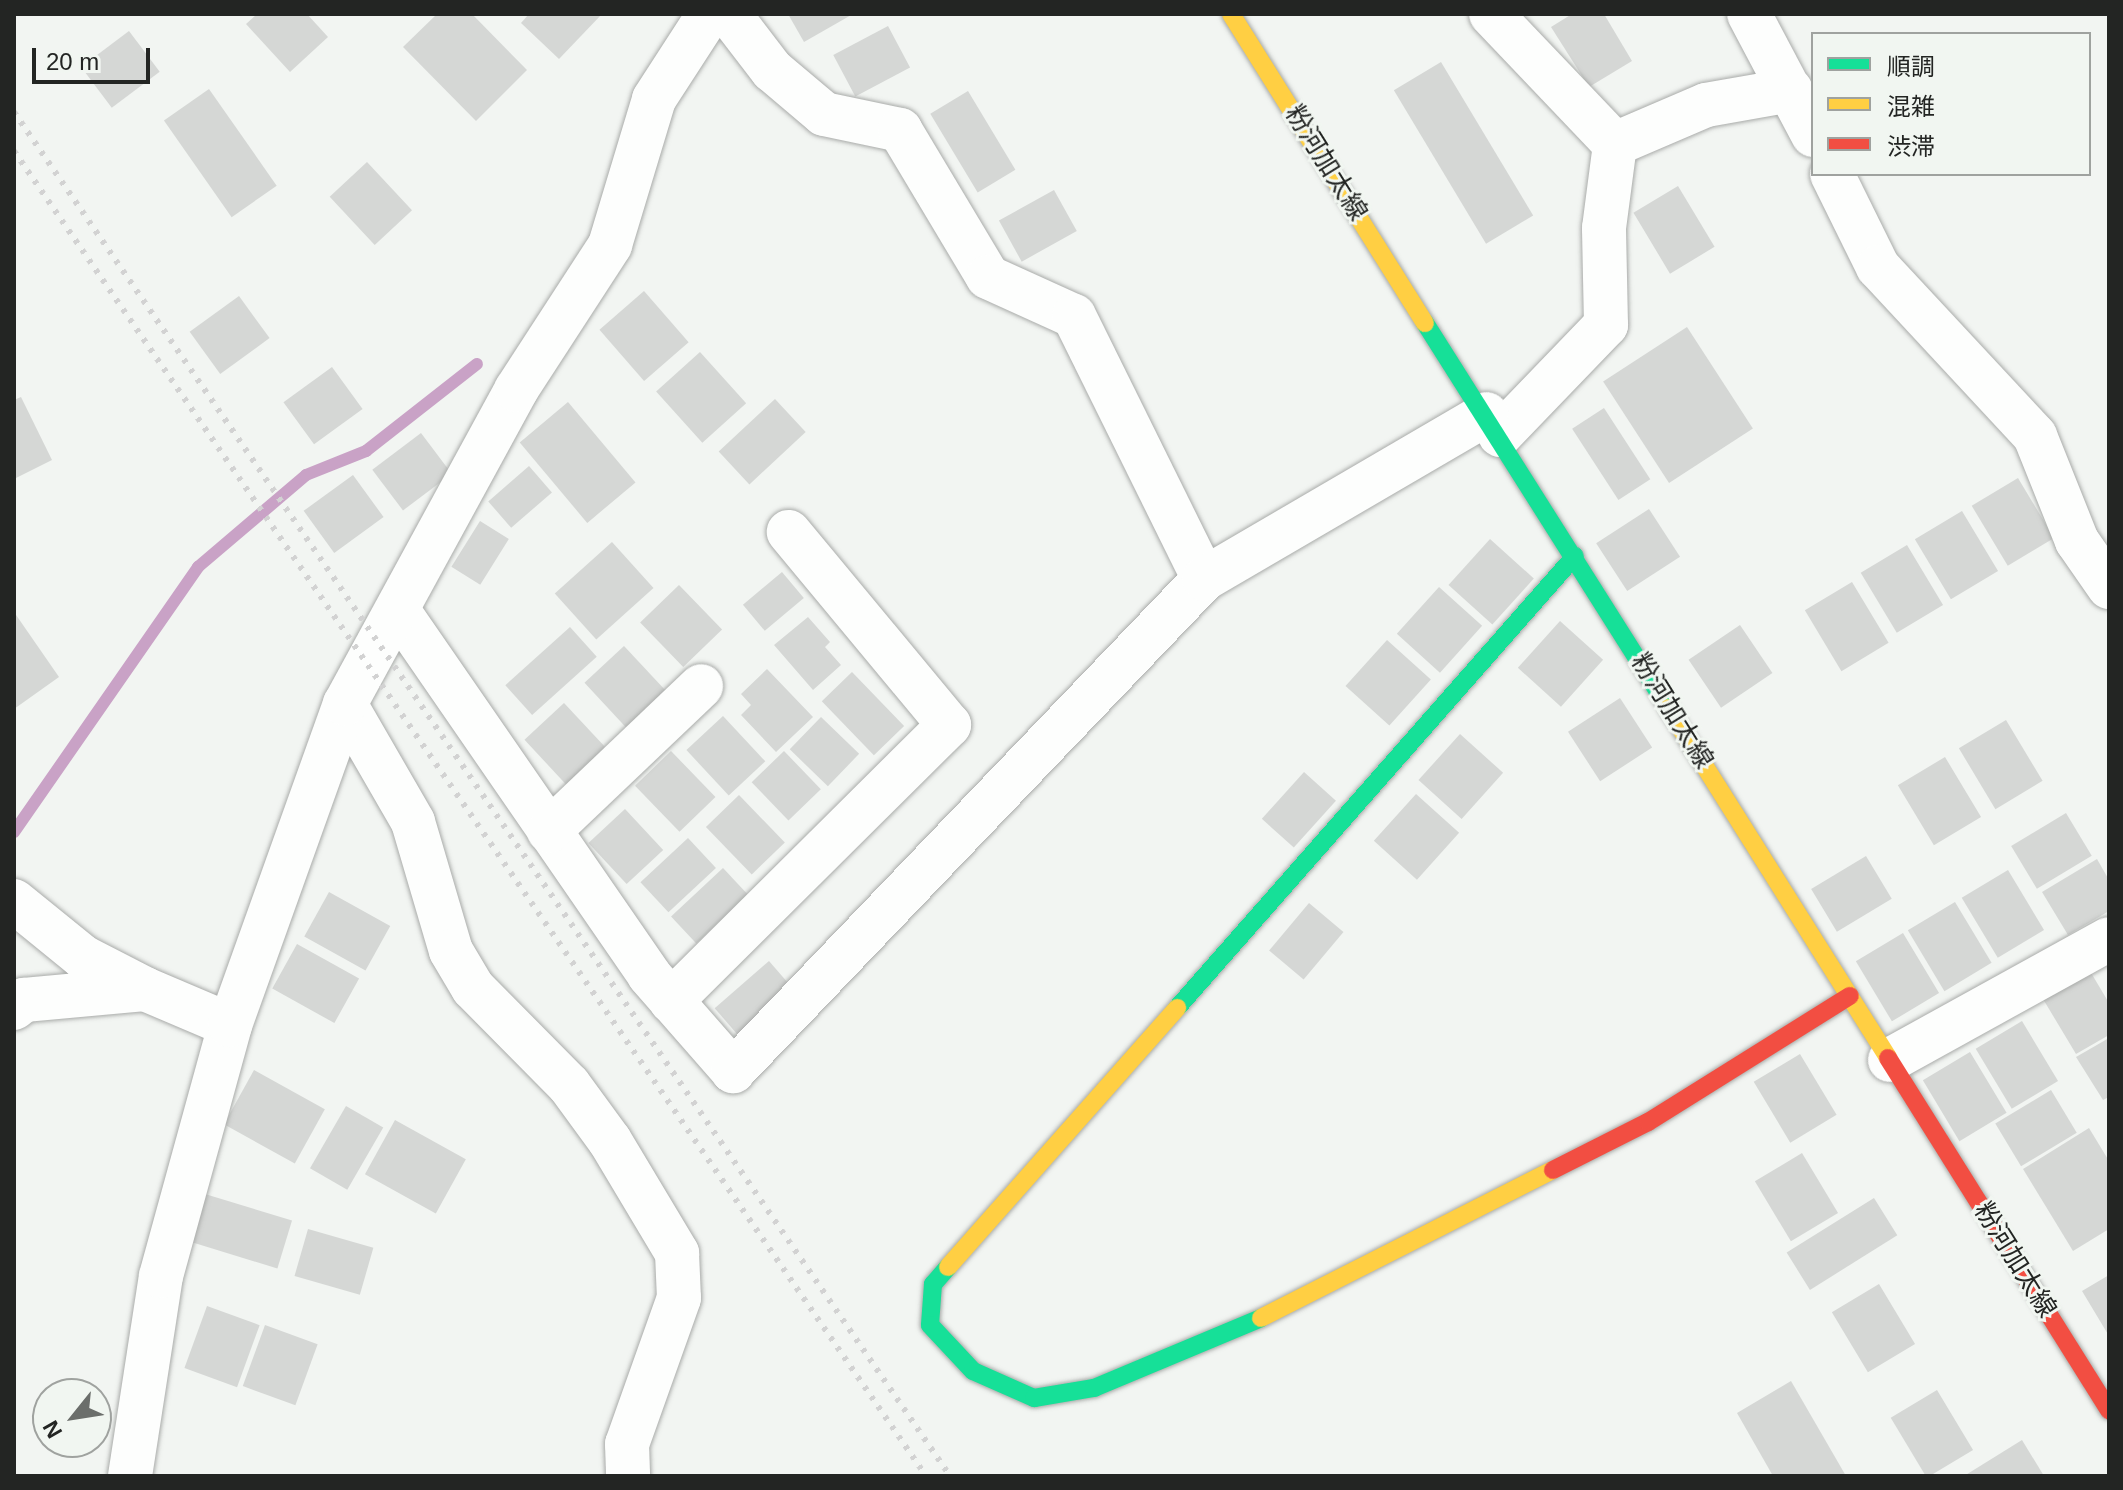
<!DOCTYPE html>
<meta charset="utf-8">
<style>
body{margin:0}
#map{position:relative;width:2123px;height:1490px;overflow:hidden;background:#f2f5f2;font-family:Helvetica,"Noto Sans JP",sans-serif}
div>[style]{position:absolute}
.stream>*{height:12px;margin:-6px;padding:0 6px;transform-origin:6px;border-radius:6px;background:#c9a2c6}
.building>*{inset:0;background:#d5d7d5;transform-origin:0 0}
.roads{filter:drop-shadow(0 0 2px #a9aba9) drop-shadow(0 0 2px #a9aba9)}
.street>*{height:44px;margin:-22px;padding:0 22px;transform-origin:22px;border-radius:22px;background:#fdfefd}
.fast>*{height:18px;margin:-9px;padding:0 9px;transform-origin:9px;border-radius:9px;background:#16e098}
.slow>*{height:18px;margin:-9px;padding:0 9px;transform-origin:9px;border-radius:9px;background:#ffcf43}
.jam>*{height:18px;margin:-9px;padding:0 9px;transform-origin:9px;border-radius:9px;background:#f24e42}
.rail>*{height:6px;margin-top:-3px;transform-origin:0;background:repeating-linear-gradient(90deg,#d2d2d2 0 4px,transparent 0 12px)}
span{translate:-50% -50%;white-space:nowrap;text-align:center;line-height:1.15;-webkit-text-stroke:6px #f1f6f1;paint-order:stroke}
.street-label{font-size:26px;color:#232523}
.frame{position:absolute;inset:0;border:16px solid #232523;pointer-events:none}
.legend{position:absolute;left:1811px;top:32px;width:280px;height:144px;box-sizing:border-box;background:#f1f6f1;border:2px solid #9fa29f;margin:0;padding:10px 14px;list-style:none;font-size:24px;color:#232523}
.legend li{display:flex;align-items:center;gap:16px;height:40px}
.legend b{width:40px;border:2px solid #9fa29f}
.north{position:absolute;left:32px;top:1378px;width:80px;height:80px;box-sizing:border-box;background:#f1f6f1;border:2px solid #9fa29f;border-radius:50%;rotate:240deg;font-size:22px;font-weight:700;line-height:32px;text-align:center;color:#232523}
.north::after{content:'';display:block;margin:auto;width:28px;height:36px;background:#6b6e6b;clip-path:polygon(50% 0,100% 100%,50% 72%,0 100%)}
.scale{position:absolute;left:32px;top:48px;width:118px;height:36px;box-sizing:border-box;border:4px solid #232523;border-top:0;padding-left:10px;font-size:24px;line-height:28px;white-space:nowrap;color:#232523;-webkit-text-stroke:6px #f1f6f1;paint-order:stroke}
</style>
<div id="map">
<div class="stream">
<div style="left:14px;top:832px;width:323px;rotate:-55.2deg"></div>
<div style="left:198px;top:567px;width:142px;rotate:-40.4deg"></div>
<div style="left:306px;top:475px;width:65px;rotate:-21.8deg"></div>
<div style="left:366px;top:451px;width:141px;rotate:-38.1deg"></div>
</div>
<div class="building">
<div style="clip-path:polygon(257px 14px,307px 14px,328px 37px,290px 72px,246px 24px)"></div>
<div style="clip-path:polygon(437px 14px,472px 14px,527px 70px,476px 121px,403px 47px)"></div>
<div style="clip-path:polygon(529px 14px,602px 14px,559px 59px,521px 23px)"></div>
<div style="clip-path:polygon(788px 14px,853px 14px,804px 42px)"></div>
<div style="clip-path:polygon(1572px 14px,1604px 14px,1632px 61px,1589px 87px,1551px 27px)"></div>
<div style="left:888px;top:26px;width:47px;height:62px;rotate:62deg"></div>
<div style="left:129px;top:31px;width:51px;height:60px;rotate:53deg"></div>
<div style="left:1441px;top:62px;width:179px;height:55px;rotate:59deg"></div>
<div style="left:209px;top:89px;width:118px;height:55px;rotate:55deg"></div>
<div style="left:968px;top:91px;width:92px;height:44px;rotate:59deg"></div>
<div style="left:367px;top:162px;width:66px;height:51px;rotate:47deg"></div>
<div style="left:1678px;top:186px;width:71px;height:52px;rotate:59deg"></div>
<div style="left:1054px;top:190px;width:47px;height:63px;rotate:61deg"></div>
<div style="left:644px;top:291px;width:68px;height:59px;rotate:49deg"></div>
<div style="left:239px;top:296px;width:52px;height:61px;rotate:54deg"></div>
<div style="left:1687px;top:327px;width:121px;height:100px;rotate:57deg"></div>
<div style="left:700px;top:352px;width:69px;height:59px;rotate:48deg"></div>
<div style="left:332px;top:367px;width:52px;height:60px;rotate:54deg"></div>
<div style="clip-path:polygon(21px 397px,52px 460px,14px 479px,14px 400px)"></div>
<div style="left:775px;top:399px;width:45px;height:77px;rotate:47deg"></div>
<div style="left:568px;top:402px;width:105px;height:63px;rotate:50deg"></div>
<div style="left:1604px;top:408px;width:85px;height:38px;rotate:57deg"></div>
<div style="left:421px;top:433px;width:51px;height:61px;rotate:53deg"></div>
<div style="left:529px;top:466px;width:35px;height:54px;rotate:49deg"></div>
<div style="left:353px;top:475px;width:52px;height:61px;rotate:54deg"></div>
<div style="left:2018px;top:478px;width:70px;height:54px;rotate:59deg"></div>
<div style="left:1649px;top:509px;width:57px;height:63px;rotate:57deg"></div>
<div style="left:1962px;top:511px;width:70px;height:55px;rotate:59deg"></div>
<div style="left:480px;top:521px;width:34px;height:54px;rotate:32deg"></div>
<div style="left:1490px;top:539px;width:59px;height:62px;rotate:42deg"></div>
<div style="left:612px;top:542px;width:62px;height:77px;rotate:48deg"></div>
<div style="left:1907px;top:545px;width:70px;height:54px;rotate:59deg"></div>
<div style="left:782px;top:572px;width:34px;height:51px;rotate:50deg"></div>
<div style="left:1852px;top:582px;width:71px;height:55px;rotate:59deg"></div>
<div style="left:679px;top:585px;width:62px;height:54px;rotate:46deg"></div>
<div style="left:1439px;top:587px;width:58px;height:63px;rotate:42deg"></div>
<div style="clip-path:polygon(14px 612px,59px 677px,14px 709px)"></div>
<div style="clip-path:polygon(808px 617px,830px 642px,825px 647px,841px 665px,813px 690px,774px 645px)"></div>
<div style="left:1560px;top:621px;width:58px;height:63px;rotate:42deg"></div>
<div style="left:1740px;top:625px;width:58px;height:62px;rotate:56deg"></div>
<div style="left:570px;top:627px;width:40px;height:87px;rotate:48deg"></div>
<div style="left:1387px;top:640px;width:59px;height:62px;rotate:42deg"></div>
<div style="left:624px;top:646px;width:63px;height:54px;rotate:47deg"></div>
<div style="clip-path:polygon(767px 669px,813px 717px,776px 752px,741px 715px,751px 705px,741px 694px)"></div>
<div style="left:852px;top:672px;width:75px;height:42px;rotate:46deg"></div>
<div style="left:1620px;top:698px;width:59px;height:62px;rotate:57deg"></div>
<div style="left:564px;top:703px;width:63px;height:54px;rotate:47deg"></div>
<div style="left:723px;top:716px;width:62px;height:50px;rotate:47deg"></div>
<div style="left:821px;top:717px;width:53px;height:45px;rotate:44deg"></div>
<div style="left:2006px;top:720px;width:71px;height:55px;rotate:59deg"></div>
<div style="left:1460px;top:734px;width:58px;height:62px;rotate:42deg"></div>
<div style="left:671px;top:751px;width:64px;height:50px;rotate:46deg"></div>
<div style="left:784px;top:751px;width:53px;height:45px;rotate:46deg"></div>
<div style="left:1945px;top:757px;width:70px;height:55px;rotate:59deg"></div>
<div style="left:1304px;top:772px;width:43px;height:63px;rotate:42deg"></div>
<div style="left:1416px;top:794px;width:58px;height:63px;rotate:42deg"></div>
<div style="left:739px;top:795px;width:66px;height:46px;rotate:46deg"></div>
<div style="left:625px;top:809px;width:56px;height:50px;rotate:47deg"></div>
<div style="left:2066px;top:813px;width:50px;height:64px;rotate:59deg"></div>
<div style="left:688px;top:838px;width:41px;height:65px;rotate:47deg"></div>
<div style="left:1866px;top:856px;width:50px;height:64px;rotate:59deg"></div>
<div style="clip-path:polygon(2097px 859px,2109px 880px,2109px 911px,2068px 935px,2042px 892px)"></div>
<div style="left:723px;top:868px;width:37px;height:71px;rotate:47deg"></div>
<div style="left:2008px;top:870px;width:70px;height:54px;rotate:59deg"></div>
<div style="left:329px;top:892px;width:70px;height:51px;rotate:29deg"></div>
<div style="left:1955px;top:902px;width:71px;height:55px;rotate:59deg"></div>
<div style="left:1309px;top:903px;width:45px;height:62px;rotate:40deg"></div>
<div style="left:1903px;top:933px;width:70px;height:55px;rotate:59deg"></div>
<div style="left:297px;top:944px;width:71px;height:51px;rotate:29deg"></div>
<div style="left:769px;top:961px;width:37px;height:72px;rotate:49deg"></div>
<div style="clip-path:polygon(2087px 966px,2109px 1003px,2109px 1035px,2076px 1054px,2040px 994px)"></div>
<div style="left:2022px;top:1021px;width:70px;height:54px;rotate:59deg"></div>
<div style="clip-path:polygon(2109px 1038px,2109px 1097px,2103px 1100px,2076px 1057px)"></div>
<div style="left:1970px;top:1052px;width:71px;height:55px;rotate:59deg"></div>
<div style="left:1800px;top:1054px;width:71px;height:54px;rotate:59deg"></div>
<div style="left:254px;top:1070px;width:81px;height:62px;rotate:29deg"></div>
<div style="left:2051px;top:1090px;width:50px;height:65px;rotate:59deg"></div>
<div style="left:346px;top:1106px;width:43px;height:72px;rotate:30deg"></div>
<div style="left:395px;top:1120px;width:81px;height:62px;rotate:29deg"></div>
<div style="clip-path:polygon(2089px 1128px,2109px 1161px,2109px 1229px,2073px 1251px,2023px 1169px)"></div>
<div style="left:1802px;top:1153px;width:70px;height:55px;rotate:59deg"></div>
<div style="left:205px;top:1194px;width:91px;height:50px;rotate:17deg"></div>
<div style="left:1874px;top:1198px;width:44px;height:103px;rotate:58deg"></div>
<div style="left:308px;top:1229px;width:68px;height:49px;rotate:16deg"></div>
<div style="clip-path:polygon(2109px 1275px,2109px 1336px,2082px 1291px)"></div>
<div style="left:1879px;top:1284px;width:70px;height:55px;rotate:59deg"></div>
<div style="left:207px;top:1306px;width:56px;height:66px;rotate:20deg"></div>
<div style="left:265px;top:1325px;width:56px;height:65px;rotate:20deg"></div>
<div style="clip-path:polygon(1791px 1381px,1846px 1476px,1773px 1476px,1737px 1413px)"></div>
<div style="left:1937px;top:1390px;width:70px;height:54px;rotate:59deg"></div>
<div style="clip-path:polygon(2022px 1440px,2044px 1476px,1964px 1476px)"></div>
</div>
<div class="roads">
<div class="street">
<div style="left:729px;top:14px;width:71px;rotate:52.5deg"></div>
<div style="left:772px;top:70px;width:68px;rotate:40.2deg"></div>
<div style="left:824px;top:114px;width:78px;rotate:11.9deg"></div>
<div style="left:900px;top:130px;width:171px;rotate:59.1deg"></div>
<div style="left:988px;top:277px;width:94px;rotate:24.4deg"></div>
<div style="left:1074px;top:316px;width:293px;rotate:63.7deg"></div>
<div style="left:1491px;top:14px;width:180px;rotate:46.4deg"></div>
<div style="left:1749px;top:14px;width:137px;rotate:62.1deg"></div>
<div style="left:1615px;top:144px;width:99px;rotate:-23.2deg"></div>
<div style="left:1706px;top:105px;width:86px;rotate:-10deg"></div>
<div style="left:1832px;top:174px;width:104px;rotate:63.7deg"></div>
<div style="left:1878px;top:267px;width:231px;rotate:47.1deg"></div>
<div style="left:2035px;top:436px;width:113px;rotate:68.2deg"></div>
<div style="left:2077px;top:541px;width:56px;rotate:55.2deg"></div>
<div style="left:1500px;top:435px;width:153px;rotate:-46.1deg"></div>
<div style="left:1606px;top:325px;width:97px;rotate:-91.2deg"></div>
<div style="left:1604px;top:228px;width:85px;rotate:-82.5deg"></div>
<div style="left:399px;top:612px;width:441px;rotate:55.4deg"></div>
<div style="left:649px;top:975px;width:128px;rotate:48.8deg"></div>
<div style="left:733px;top:1071px;width:681px;rotate:-46.25deg"></div>
<div style="left:1204px;top:579px;width:327px;rotate:-30.3deg"></div>
<div style="left:345px;top:704px;width:136px;rotate:60deg"></div>
<div style="left:413px;top:822px;width:134px;rotate:73.6deg"></div>
<div style="left:451px;top:951px;width:43px;rotate:59.3deg"></div>
<div style="left:473px;top:988px;width:136px;rotate:45.3deg"></div>
<div style="left:569px;top:1085px;width:69px;rotate:53.8deg"></div>
<div style="left:610px;top:1141px;width:131px;rotate:59.1deg"></div>
<div style="left:677px;top:1253px;width:45px;rotate:87.5deg"></div>
<div style="left:679px;top:1298px;width:155px;rotate:109.6deg"></div>
<div style="left:627px;top:1444px;width:32px;rotate:88deg"></div>
<div style="left:549px;top:831px;width:210px;rotate:-43.6deg"></div>
<div style="left:14px;top:901px;width:89px;rotate:39.1deg"></div>
<div style="left:83px;top:957px;width:70px;rotate:27.3deg"></div>
<div style="left:671px;top:1001px;width:392px;rotate:-44.8deg"></div>
<div style="left:949px;top:725px;width:251px;rotate:-129.7deg"></div>
<div style="left:14px;top:1008px;width:13px;rotate:-39deg"></div>
<div style="left:24px;top:1000px;width:121px;rotate:-5.2deg"></div>
<div style="left:145px;top:989px;width:92px;rotate:23deg"></div>
<div style="left:1890px;top:1060px;width:250px;rotate:-28.9deg"></div>
<div style="left:130px;top:1476px;width:202px;rotate:-81.2deg"></div>
<div style="left:161px;top:1276px;width:260px;rotate:-74.6deg"></div>
<div style="left:230px;top:1025px;width:341px;rotate:-70.3deg"></div>
<div style="left:345px;top:704px;width:358px;rotate:-61.4deg"></div>
<div style="left:516px;top:390px;width:173px;rotate:-57deg"></div>
<div style="left:610px;top:245px;width:152px;rotate:-73.2deg"></div>
<div style="left:654px;top:99px;width:101px;rotate:-57.1deg"></div>
</div>
<div class="fast">
<div style="left:1425px;top:323px;width:455px;rotate:57.7deg"></div>
<div style="left:1177px;top:1008px;width:602px;rotate:-48.64deg"></div>
<div style="left:948px;top:1267px;width:23px;rotate:131deg"></div>
<div style="left:933px;top:1284px;width:41px;rotate:94.2deg"></div>
<div style="left:930px;top:1325px;width:63px;rotate:46.9deg"></div>
<div style="left:973px;top:1371px;width:67px;rotate:23.9deg"></div>
<div style="left:1034px;top:1398px;width:61px;rotate:-9.5deg"></div>
<div style="left:1094px;top:1388px;width:181px;rotate:-22.7deg"></div>
</div>
<div class="slow">
<div style="left:1231px;top:14px;width:365px;rotate:57.9deg"></div>
<div style="left:1668px;top:708px;width:413px;rotate:57.8deg"></div>
<div style="left:948px;top:1267px;width:346px;rotate:-48.5deg"></div>
<div style="left:1261px;top:1318px;width:327px;rotate:-26.9deg"></div>
</div>
<div class="jam">
<div style="left:1888px;top:1058px;width:416px;rotate:57.9deg"></div>
<div style="left:1553px;top:1170px;width:106px;rotate:-26.8deg"></div>
<div style="left:1648px;top:1122px;width:238px;rotate:-32deg"></div>
</div>
</div>
<div class="rail">
<div style="left:14px;top:112px;width:1654px;rotate:55.54deg"></div>
<div style="left:14px;top:151px;width:1609px;rotate:55.46deg"></div>
</div>
<div class="street-label">
<span style="left:1326px;top:163px;rotate:58deg">粉河加太線</span>
<span style="left:1672px;top:711px;rotate:58deg">粉河加太線</span>
<span style="left:2015px;top:1260px;rotate:58deg">粉河加太線</span>
</div>
<div class="frame"></div>
<ul class="legend">
<li><b style="height:10px;background:#16e098"></b>順調</li>
<li><b style="height:10px;background:#ffcf43"></b>混雑</li>
<li><b style="height:10px;background:#f24e42"></b>渋滞</li>
</ul>
<div class="north">N</div>
<div class="scale">20 m</div>
</div>
